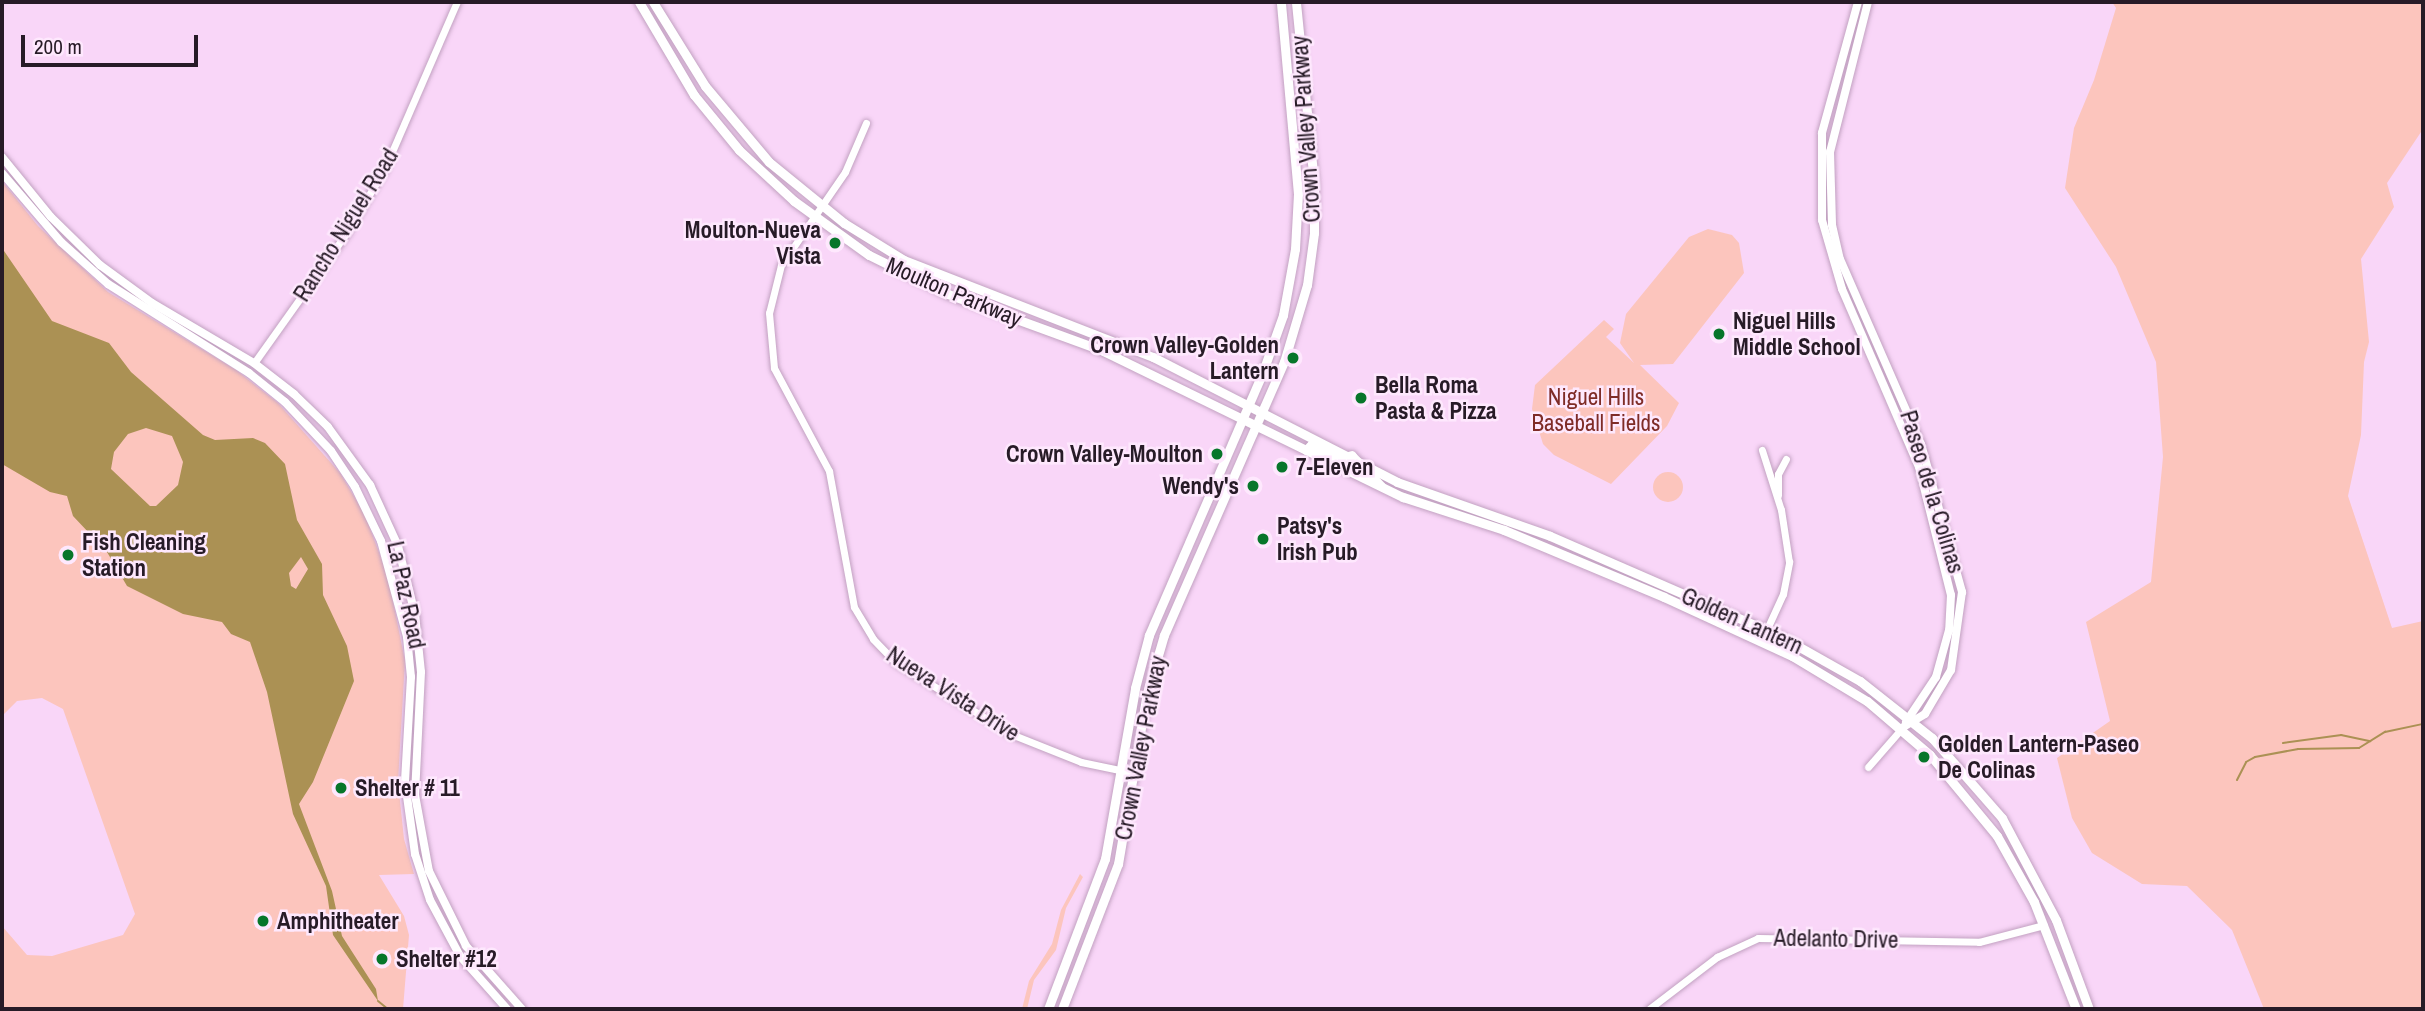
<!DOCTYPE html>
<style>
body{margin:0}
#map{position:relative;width:2425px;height:1011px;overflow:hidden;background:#f9d6f8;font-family:"Archivo Narrow",sans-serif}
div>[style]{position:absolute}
.green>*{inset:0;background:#fcc5bd}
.round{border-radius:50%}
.water>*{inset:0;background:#ab9154}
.stream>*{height:2px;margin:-1px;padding:0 1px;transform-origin:1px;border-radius:1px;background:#ab9154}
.roads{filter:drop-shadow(0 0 2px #c2a1c1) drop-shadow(0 0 2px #c2a1c1)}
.tertiary>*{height:7px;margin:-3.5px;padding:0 3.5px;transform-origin:3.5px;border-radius:3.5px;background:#fff}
.secondary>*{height:8px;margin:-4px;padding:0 4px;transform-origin:4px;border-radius:4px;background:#fff}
.primary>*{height:9px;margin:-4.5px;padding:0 4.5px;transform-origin:4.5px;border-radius:4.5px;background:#fff}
.dots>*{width:19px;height:19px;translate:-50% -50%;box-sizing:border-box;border:4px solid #fee8fd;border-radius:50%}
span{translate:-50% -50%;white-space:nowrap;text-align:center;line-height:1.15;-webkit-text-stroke:5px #fee8fd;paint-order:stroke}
.street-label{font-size:23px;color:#271b27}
.poi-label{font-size:23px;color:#271b27;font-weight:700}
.right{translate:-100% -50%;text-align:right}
.left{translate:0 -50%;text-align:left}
.park-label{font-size:23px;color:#7f2c27}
.frame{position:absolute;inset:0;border:4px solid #271b27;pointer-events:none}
.scale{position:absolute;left:21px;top:35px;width:177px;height:32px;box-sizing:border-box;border:4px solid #271b27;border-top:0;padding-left:9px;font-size:21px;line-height:24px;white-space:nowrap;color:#271b27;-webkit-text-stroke:5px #fee8fd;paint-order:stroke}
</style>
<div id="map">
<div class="green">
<div style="clip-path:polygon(2112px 2px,2423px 2px,2423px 129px,2387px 183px,2394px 207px,2361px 259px,2369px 342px,2364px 362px,2361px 435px,2348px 496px,2392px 628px,2423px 621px,2423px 1009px,2264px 1009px,2232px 930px,2187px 886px,2142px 884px,2092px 853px,2072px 818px,2057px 758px,2110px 721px,2086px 622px,2151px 582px,2163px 457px,2156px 362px,2116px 267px,2065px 188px,2074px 128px,2094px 80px,2116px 8px)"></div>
<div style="clip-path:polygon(2px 181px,38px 226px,108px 292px,236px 370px,278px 403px,340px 473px,365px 515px,388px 577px,405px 661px,398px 782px,404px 839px,414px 874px,379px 875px,404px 916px,409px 935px,403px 1009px,2px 1009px,2px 926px,27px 955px,52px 956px,123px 935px,135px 914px,63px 709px,42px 698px,17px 701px,2px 716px)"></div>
<div style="clip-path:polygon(1708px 229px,1732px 235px,1739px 243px,1744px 273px,1673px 364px,1640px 365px,1679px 403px,1667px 426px,1611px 484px,1554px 455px,1543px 444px,1532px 409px,1535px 385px,1604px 320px,1614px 329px,1606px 337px,1634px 363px,1620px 343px,1626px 314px,1689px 237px)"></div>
<div class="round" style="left:1653px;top:472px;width:30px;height:30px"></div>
<div style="clip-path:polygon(1080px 874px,1083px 877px,1066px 908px,1056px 950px,1034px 980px,1027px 1009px,1022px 1009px,1029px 981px,1052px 944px,1061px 910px)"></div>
</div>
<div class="water">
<div style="clip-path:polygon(evenodd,2px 248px,52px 321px,109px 343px,131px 372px,203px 435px,215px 440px,253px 438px,265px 443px,285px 464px,297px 520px,322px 564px,323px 595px,347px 646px,354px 681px,313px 782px,299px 804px,332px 891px,342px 936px,376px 989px,378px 1001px,333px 935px,326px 886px,293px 814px,267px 692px,250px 642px,231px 634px,222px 622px,183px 614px,127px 586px,107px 552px,73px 516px,67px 496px,50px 492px,2px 464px,2px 248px,146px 428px,172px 436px,183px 462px,178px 485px,156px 506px,150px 506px,111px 469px,114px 452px,128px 434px,146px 428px,2px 248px,301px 557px,308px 569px,296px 589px,291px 586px,289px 573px,301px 557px)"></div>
</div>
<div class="stream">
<div style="left:2283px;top:743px;width:59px;rotate:-7.9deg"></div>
<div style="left:2341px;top:735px;width:30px;rotate:12deg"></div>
<div style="left:2237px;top:780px;width:20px;rotate:-63deg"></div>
<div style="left:2246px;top:762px;width:10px;rotate:-29deg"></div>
<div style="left:2255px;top:757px;width:44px;rotate:-10.5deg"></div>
<div style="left:2298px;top:749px;width:61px;rotate:-0.9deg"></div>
<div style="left:2359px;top:748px;width:31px;rotate:-32deg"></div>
<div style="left:2385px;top:732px;width:39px;rotate:-12deg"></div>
<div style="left:378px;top:1001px;width:13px;rotate:39deg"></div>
</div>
<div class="roads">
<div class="tertiary">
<div style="left:866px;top:123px;width:53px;rotate:113.2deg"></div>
<div style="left:845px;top:172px;width:113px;rotate:124.5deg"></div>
<div style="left:781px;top:265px;width:49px;rotate:104deg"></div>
<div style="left:769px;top:313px;width:55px;rotate:84.8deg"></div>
<div style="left:774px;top:368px;width:117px;rotate:61.9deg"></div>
<div style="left:829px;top:471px;width:138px;rotate:79.6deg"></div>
<div style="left:854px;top:607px;width:37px;rotate:59deg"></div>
<div style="left:873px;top:639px;width:32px;rotate:46deg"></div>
<div style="left:895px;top:662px;width:137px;rotate:31.8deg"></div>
<div style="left:1011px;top:734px;width:75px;rotate:21.8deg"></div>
<div style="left:1081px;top:762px;width:54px;rotate:11.7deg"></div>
<div style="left:254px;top:363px;width:161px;rotate:-54.6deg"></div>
<div style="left:347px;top:232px;width:74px;rotate:-59.3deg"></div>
<div style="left:385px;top:168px;width:181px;rotate:-66.6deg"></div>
<div style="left:1778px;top:495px;width:21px;rotate:-90deg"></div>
<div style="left:1778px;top:474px;width:17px;rotate:-62deg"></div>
<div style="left:1761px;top:642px;width:53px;rotate:-65.4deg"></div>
<div style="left:1783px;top:594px;width:33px;rotate:-79deg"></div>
<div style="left:1789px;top:562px;width:53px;rotate:-98.7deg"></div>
<div style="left:1781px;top:510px;width:63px;rotate:-107.6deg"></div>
<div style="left:1868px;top:767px;width:52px;rotate:-48.9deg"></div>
<div style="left:1649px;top:1009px;width:86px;rotate:-37.4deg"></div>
<div style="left:1717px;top:957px;width:45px;rotate:-24.9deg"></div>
<div style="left:1758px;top:938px;width:221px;rotate:1deg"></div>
<div style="left:1979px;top:942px;width:67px;rotate:-14.7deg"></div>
</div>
<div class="secondary">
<div style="left:1858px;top:2px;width:136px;rotate:105.4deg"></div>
<div style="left:1822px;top:133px;width:87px;rotate:90deg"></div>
<div style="left:1822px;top:220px;width:72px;rotate:73.8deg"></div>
<div style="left:1842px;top:289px;width:194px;rotate:66.6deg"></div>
<div style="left:1919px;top:467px;width:132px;rotate:76deg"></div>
<div style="left:1951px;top:595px;width:35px;rotate:93deg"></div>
<div style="left:1949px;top:630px;width:49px;rotate:105.5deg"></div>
<div style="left:1936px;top:677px;width:54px;rotate:123.7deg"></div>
<div style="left:1868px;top:2px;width:155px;rotate:104.2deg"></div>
<div style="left:1830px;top:152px;width:73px;rotate:88.4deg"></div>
<div style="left:1832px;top:225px;width:35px;rotate:77deg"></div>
<div style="left:1840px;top:259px;width:202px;rotate:66.4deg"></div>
<div style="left:1921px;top:444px;width:154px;rotate:74.5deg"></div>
<div style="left:1962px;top:592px;width:79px;rotate:98deg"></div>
<div style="left:1951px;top:670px;width:51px;rotate:120.6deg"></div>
<div style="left:1925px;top:714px;width:27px;rotate:149deg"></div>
<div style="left:2px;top:157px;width:77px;rotate:50.8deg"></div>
<div style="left:51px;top:217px;width:69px;rotate:44.4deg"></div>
<div style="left:100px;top:265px;width:64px;rotate:36.2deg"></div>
<div style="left:152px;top:303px;width:118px;rotate:30.5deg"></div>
<div style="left:254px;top:363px;width:51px;rotate:37.8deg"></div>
<div style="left:294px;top:394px;width:47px;rotate:44.1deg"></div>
<div style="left:328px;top:427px;width:72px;rotate:54.1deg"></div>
<div style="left:370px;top:485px;width:67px;rotate:65.3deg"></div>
<div style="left:398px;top:546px;width:70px;rotate:76deg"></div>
<div style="left:415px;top:614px;width:58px;rotate:84.1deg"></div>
<div style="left:421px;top:672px;width:123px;rotate:92.8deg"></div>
<div style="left:415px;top:795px;width:77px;rotate:79.6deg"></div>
<div style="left:429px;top:871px;width:84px;rotate:63.7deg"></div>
<div style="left:466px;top:946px;width:84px;rotate:48.4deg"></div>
<div style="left:2px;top:173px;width:91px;rotate:49.5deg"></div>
<div style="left:61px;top:242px;width:63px;rotate:41.8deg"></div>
<div style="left:108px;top:284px;width:167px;rotate:32.3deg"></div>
<div style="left:249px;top:373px;width:46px;rotate:38.9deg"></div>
<div style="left:285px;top:402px;width:67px;rotate:46.8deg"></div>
<div style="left:331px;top:451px;width:43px;rotate:56.3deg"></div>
<div style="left:355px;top:487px;width:60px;rotate:64.3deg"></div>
<div style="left:381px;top:541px;width:99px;rotate:74.8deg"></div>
<div style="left:407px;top:637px;width:40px;rotate:84.3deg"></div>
<div style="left:411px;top:677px;width:105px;rotate:93.3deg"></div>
<div style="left:405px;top:782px;width:73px;rotate:82.1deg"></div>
<div style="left:415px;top:854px;width:48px;rotate:71.9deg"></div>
<div style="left:430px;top:900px;width:64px;rotate:61.8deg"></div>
<div style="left:460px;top:956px;width:71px;rotate:48.4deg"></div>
</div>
<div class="primary">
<div style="left:639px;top:2px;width:108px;rotate:59.4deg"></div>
<div style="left:694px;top:95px;width:71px;rotate:50.7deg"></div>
<div style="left:739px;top:150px;width:75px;rotate:42.8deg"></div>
<div style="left:794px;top:201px;width:92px;rotate:35.8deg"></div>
<div style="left:869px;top:255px;width:88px;rotate:26.3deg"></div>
<div style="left:948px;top:294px;width:163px;rotate:20.1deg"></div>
<div style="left:1101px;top:350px;width:336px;rotate:26deg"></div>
<div style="left:1403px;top:497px;width:106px;rotate:18.1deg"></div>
<div style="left:1504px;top:530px;width:173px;rotate:22.7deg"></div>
<div style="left:1664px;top:597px;width:141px;rotate:24.7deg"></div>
<div style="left:1792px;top:656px;width:87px;rotate:31deg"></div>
<div style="left:1867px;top:701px;width:83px;rotate:40.6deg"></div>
<div style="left:1930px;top:755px;width:105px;rotate:50.4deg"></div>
<div style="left:1997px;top:836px;width:76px;rotate:60.7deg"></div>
<div style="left:2034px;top:902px;width:115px;rotate:68.6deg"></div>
<div style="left:653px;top:2px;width:99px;rotate:58.2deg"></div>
<div style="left:705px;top:86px;width:99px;rotate:49.9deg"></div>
<div style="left:769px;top:162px;width:97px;rotate:39.1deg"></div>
<div style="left:844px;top:223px;width:70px;rotate:31.7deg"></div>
<div style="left:904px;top:260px;width:267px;rotate:21.3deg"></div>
<div style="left:1153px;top:357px;width:274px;rotate:27.1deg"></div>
<div style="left:1397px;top:482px;width:162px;rotate:19.4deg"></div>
<div style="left:1550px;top:536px;width:251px;rotate:23.5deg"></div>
<div style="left:1780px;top:636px;width:92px;rotate:29.4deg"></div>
<div style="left:1860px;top:681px;width:92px;rotate:38.4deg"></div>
<div style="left:1932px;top:738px;width:106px;rotate:48.8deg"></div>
<div style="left:2002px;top:818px;width:115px;rotate:62.1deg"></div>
<div style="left:2056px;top:920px;width:95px;rotate:69.7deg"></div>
<div style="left:1306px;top:450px;width:7px;rotate:-45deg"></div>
<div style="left:1311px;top:445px;width:32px;rotate:24deg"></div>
<div style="left:1340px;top:458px;width:12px;rotate:-14deg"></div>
<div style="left:1352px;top:456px;width:42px;rotate:46deg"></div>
<div style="left:1048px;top:1009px;width:160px;rotate:-69.2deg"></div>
<div style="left:1105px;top:859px;width:174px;rotate:-80deg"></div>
<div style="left:1135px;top:688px;width:55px;rotate:-75.2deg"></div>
<div style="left:1149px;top:635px;width:284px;rotate:-66.6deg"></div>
<div style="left:1262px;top:374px;width:63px;rotate:-70.4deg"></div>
<div style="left:1283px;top:315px;width:67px;rotate:-79.7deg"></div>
<div style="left:1295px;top:249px;width:55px;rotate:-86.9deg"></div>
<div style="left:1298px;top:194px;width:193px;rotate:-95.1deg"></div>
<div style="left:1062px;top:1009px;width:155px;rotate:-68.9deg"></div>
<div style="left:1118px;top:864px;width:173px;rotate:-80.4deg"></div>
<div style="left:1147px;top:693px;width:60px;rotate:-73.7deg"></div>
<div style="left:1164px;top:635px;width:298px;rotate:-66.3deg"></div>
<div style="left:1284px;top:362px;width:80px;rotate:-73.4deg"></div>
<div style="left:1307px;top:285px;width:52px;rotate:-82.3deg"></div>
<div style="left:1314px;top:233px;width:50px;rotate:-90deg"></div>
<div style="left:1314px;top:183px;width:182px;rotate:-95.7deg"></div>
</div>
</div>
<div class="dots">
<div style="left:835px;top:243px;background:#07762a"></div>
<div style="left:1719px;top:334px;background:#07762a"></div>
<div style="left:1293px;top:358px;background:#07762a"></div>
<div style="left:1361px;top:398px;background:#07762a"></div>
<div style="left:1217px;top:454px;background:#07762a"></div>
<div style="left:1282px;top:467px;background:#07762a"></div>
<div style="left:1253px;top:486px;background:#07762a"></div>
<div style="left:1263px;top:539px;background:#07762a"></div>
<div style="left:68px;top:555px;background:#07762a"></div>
<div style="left:1924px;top:757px;background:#07762a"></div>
<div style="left:341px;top:788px;background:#07762a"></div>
<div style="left:263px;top:921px;background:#07762a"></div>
<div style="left:382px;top:959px;background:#07762a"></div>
</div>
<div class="street-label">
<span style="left:1306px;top:129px;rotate:-94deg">Crown Valley Parkway</span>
<span style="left:346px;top:225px;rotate:-58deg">Rancho Niguel Road</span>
<span style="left:954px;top:292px;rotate:23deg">Moulton Parkway</span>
<span style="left:1932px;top:492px;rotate:73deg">Paseo de la Colinas</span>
<span style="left:406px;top:595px;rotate:78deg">La Paz Road</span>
<span style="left:1742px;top:621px;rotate:24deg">Golden Lantern</span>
<span style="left:953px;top:694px;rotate:33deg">Nueva Vista Drive</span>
<span style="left:1141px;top:748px;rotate:-79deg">Crown Valley Parkway</span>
<span style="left:1836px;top:939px;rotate:1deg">Adelanto Drive</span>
</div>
<div class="poi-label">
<span class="right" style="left:821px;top:243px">Moulton-Nueva<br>Vista</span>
<span class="left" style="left:1733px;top:334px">Niguel Hills<br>Middle School</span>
<span class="right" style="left:1279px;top:358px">Crown Valley-Golden<br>Lantern</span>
<span class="left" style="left:1375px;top:398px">Bella Roma<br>Pasta &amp; Pizza</span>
<span class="right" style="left:1203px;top:454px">Crown Valley-Moulton</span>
<span class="left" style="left:1296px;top:467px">7-Eleven</span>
<span class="right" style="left:1239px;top:486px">Wendy's</span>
<span class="left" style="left:1277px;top:539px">Patsy's<br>Irish Pub</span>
<span class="left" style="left:82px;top:555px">Fish Cleaning<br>Station</span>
<span class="left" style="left:1938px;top:757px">Golden Lantern-Paseo<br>De Colinas</span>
<span class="left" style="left:355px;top:788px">Shelter # 11</span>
<span class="left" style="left:277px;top:921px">Amphitheater</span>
<span class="left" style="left:396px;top:959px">Shelter #12</span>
</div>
<div class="park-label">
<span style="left:1596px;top:410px">Niguel Hills<br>Baseball Fields</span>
</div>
<div class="frame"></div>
<div class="scale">200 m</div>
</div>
